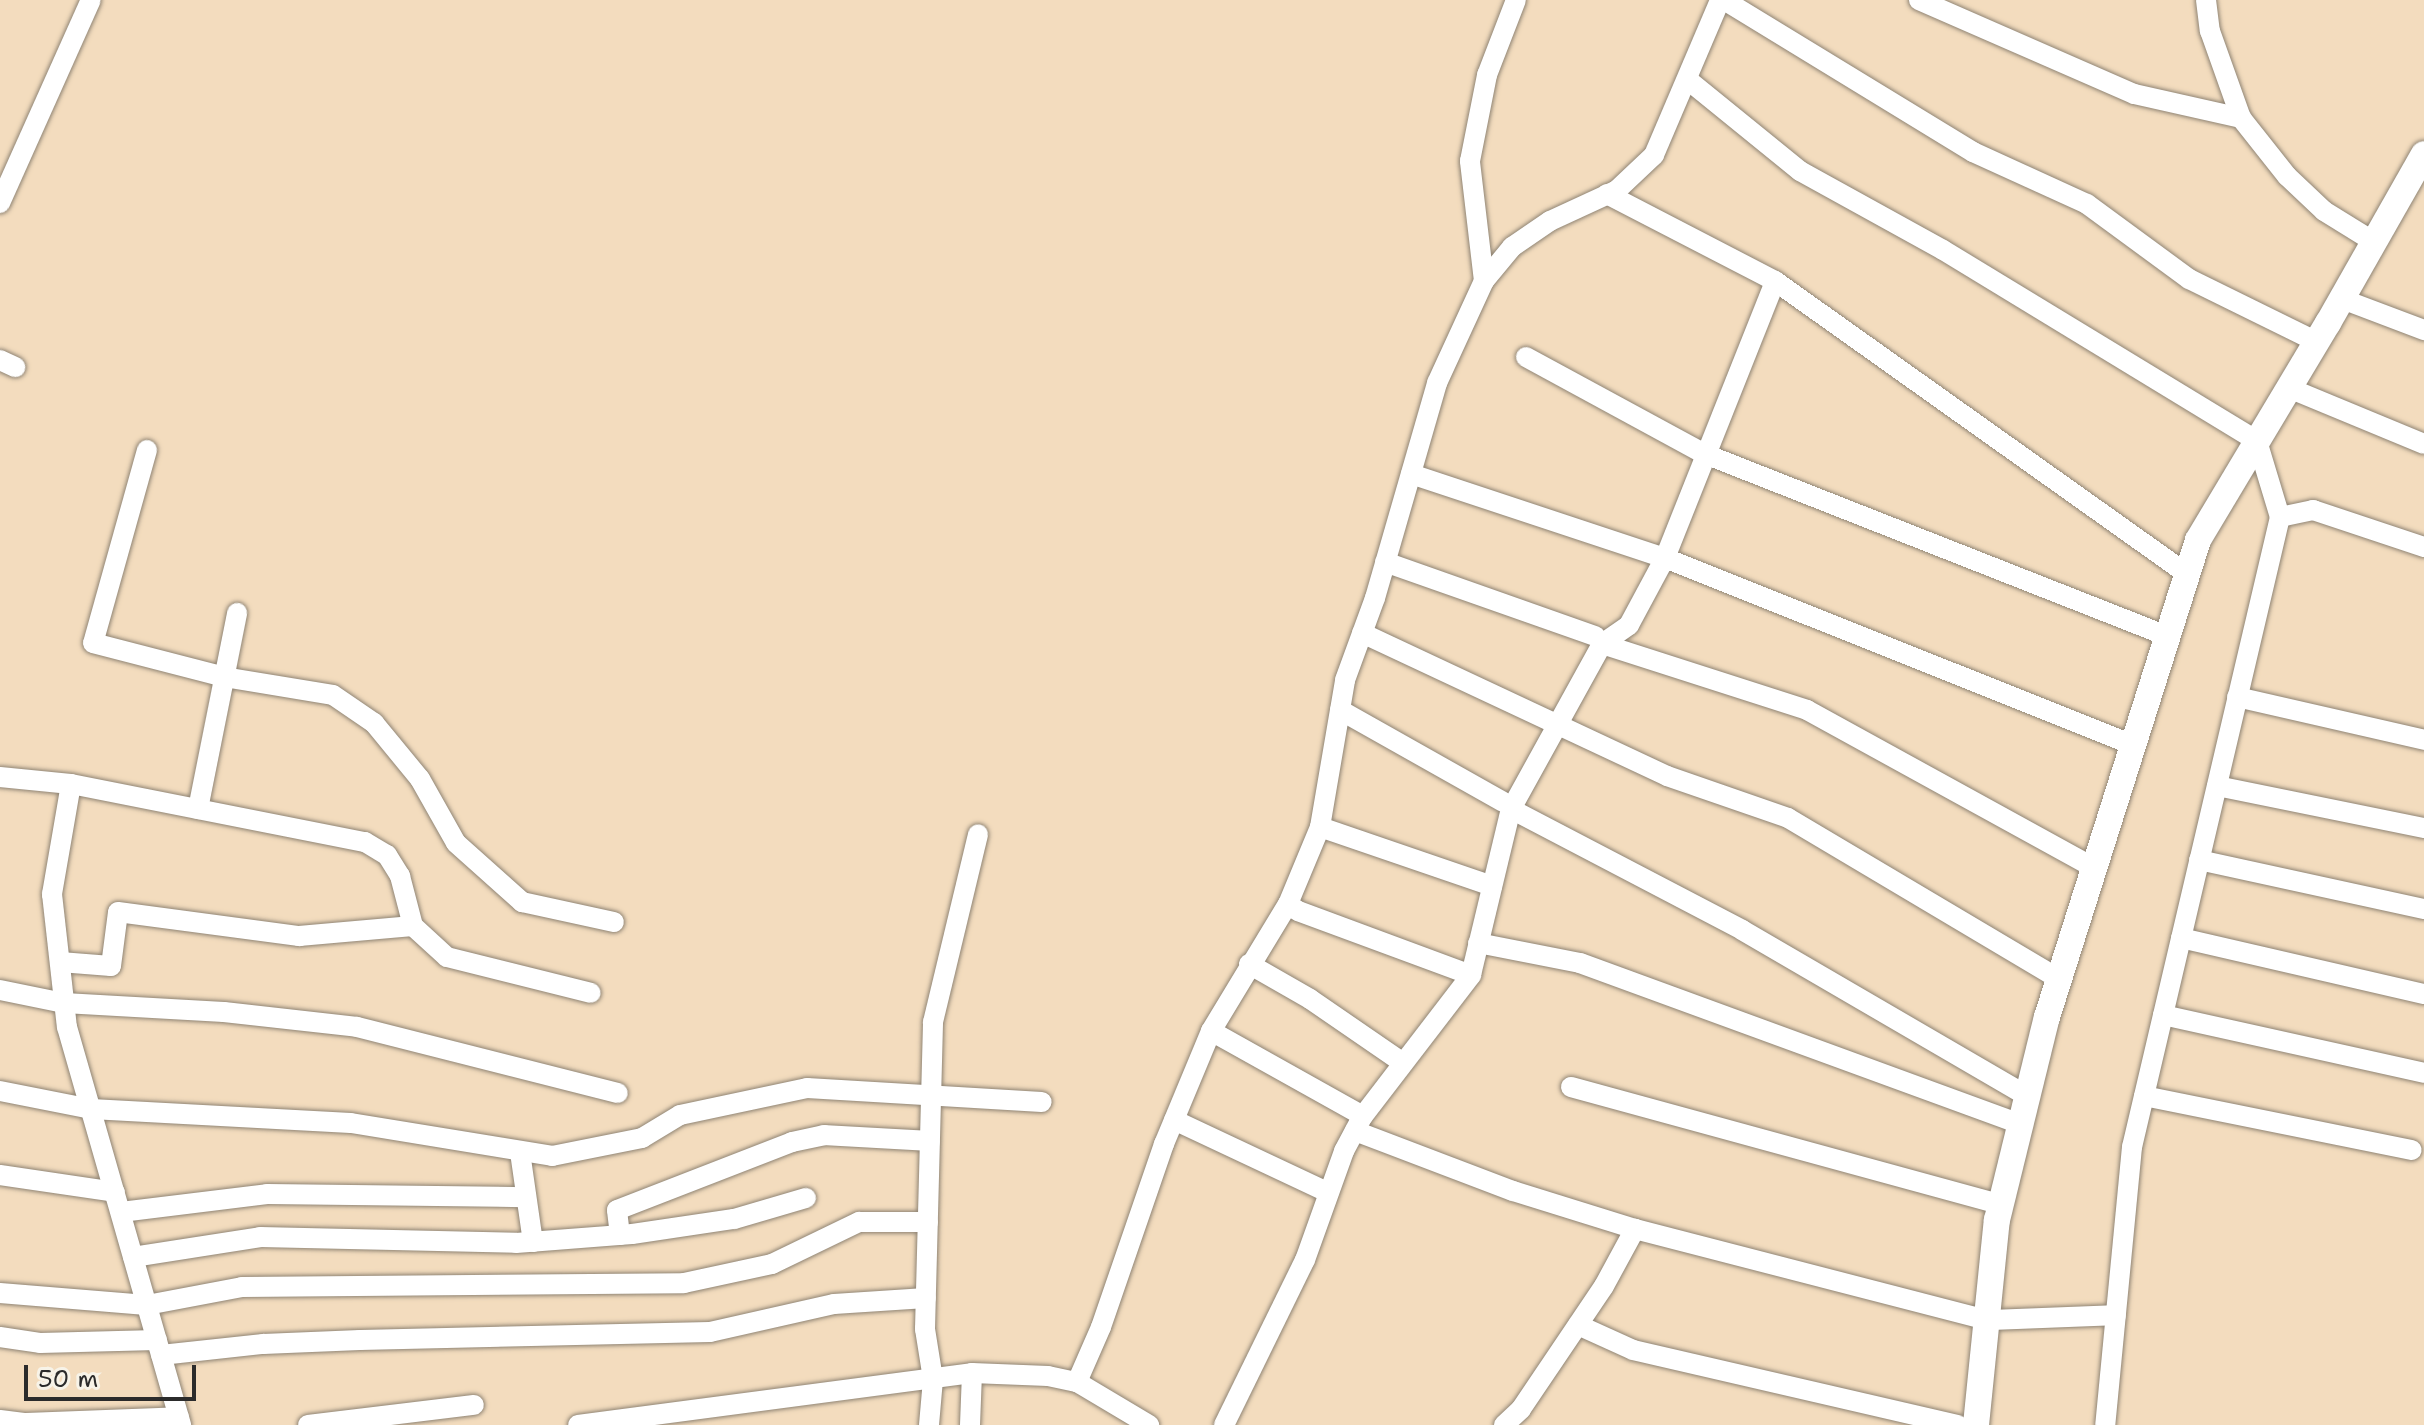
<!DOCTYPE html>
<style>
body{margin:0}
#map{position:relative;width:2424px;height:1425px;overflow:hidden;background:#f3dcbe;font-family:"Shantell Sans",sans-serif}
div>[style]{position:absolute}
.roads{filter:drop-shadow(0 0 2px #8f8474) drop-shadow(0 0 2px #8f8474)}
.minor>*{height:20px;margin:-10px;padding:0 10px;transform-origin:10px;border-radius:10px;background:#fff}
.tertiary>*{height:26px;margin:-13px;padding:0 13px;transform-origin:13px;border-radius:13px;background:#fff}
span{translate:-50% -50%;white-space:nowrap;text-align:center;line-height:1.15;-webkit-text-stroke:6px #f7f3e8;paint-order:stroke}
.scale{position:absolute;left:24px;top:1365px;width:172px;height:36px;box-sizing:border-box;border:4px solid #2b2b2b;border-top:0;padding-left:10px;font-size:24px;line-height:28px;white-space:nowrap;color:#2b2b2b;-webkit-text-stroke:6px #f7f3e8;paint-order:stroke}
</style>
<div id="map">
<div class="roads">
<div class="minor">
<div style="left:1724px;top:0;width:292px;rotate:31.4deg"></div>
<div style="left:1973px;top:152px;width:125px;rotate:24.5deg"></div>
<div style="left:2087px;top:204px;width:127px;rotate:36.3deg"></div>
<div style="left:2189px;top:279px;width:143px;rotate:26.2deg"></div>
<div style="left:1919px;top:0;width:235px;rotate:23.6deg"></div>
<div style="left:2134px;top:94px;width:110px;rotate:12.6deg"></div>
<div style="left:2206px;top:0;width:31px;rotate:83deg"></div>
<div style="left:2210px;top:31px;width:92px;rotate:70.4deg"></div>
<div style="left:2241px;top:118px;width:74px;rotate:51.6deg"></div>
<div style="left:2287px;top:176px;width:51px;rotate:43.4deg"></div>
<div style="left:2324px;top:211px;width:59px;rotate:31.8deg"></div>
<div style="left:1688px;top:80px;width:144px;rotate:39.1deg"></div>
<div style="left:1800px;top:171px;width:163px;rotate:28.9deg"></div>
<div style="left:1943px;top:250px;width:368px;rotate:31.3deg"></div>
<div style="left:2257px;top:441px;width:79px;rotate:73.2deg"></div>
<div style="left:2280px;top:517px;width:647px;rotate:103.22deg"></div>
<div style="left:2132px;top:1147px;width:279px;rotate:95.5deg"></div>
<div style="left:1607px;top:194px;width:189px;rotate:27.4deg"></div>
<div style="left:1775px;top:281px;width:506px;rotate:35.42deg"></div>
<div style="left:0;top:203px;width:222px;rotate:-65.9deg"></div>
<div style="left:1484px;top:281px;width:121px;rotate:-96.7deg"></div>
<div style="left:1470px;top:161px;width:88px;rotate:-78.8deg"></div>
<div style="left:1487px;top:75px;width:80px;rotate:-68.9deg"></div>
<div style="left:2342px;top:299px;width:88px;rotate:20.7deg"></div>
<div style="left:1526px;top:357px;width:204px;rotate:28.5deg"></div>
<div style="left:1705px;top:454px;width:497px;rotate:21.5deg"></div>
<div style="left:0;top:360px;width:17px;rotate:25deg"></div>
<div style="left:2289px;top:388px;width:146px;rotate:22.5deg"></div>
<div style="left:147px;top:450px;width:200px;rotate:105.6deg"></div>
<div style="left:93px;top:643px;width:135px;rotate:14.5deg"></div>
<div style="left:224px;top:677px;width:110px;rotate:9.4deg"></div>
<div style="left:333px;top:695px;width:50px;rotate:34.3deg"></div>
<div style="left:374px;top:723px;width:72px;rotate:50.6deg"></div>
<div style="left:420px;top:779px;width:73px;rotate:60.6deg"></div>
<div style="left:456px;top:843px;width:89px;rotate:41.8deg"></div>
<div style="left:522px;top:902px;width:94px;rotate:12.3deg"></div>
<div style="left:1411px;top:474px;width:268px;rotate:18.3deg"></div>
<div style="left:1665px;top:558px;width:504px;rotate:21.78deg"></div>
<div style="left:2280px;top:517px;width:34px;rotate:-12deg"></div>
<div style="left:2313px;top:510px;width:117px;rotate:18.4deg"></div>
<div style="left:1385px;top:562px;width:223px;rotate:19.4deg"></div>
<div style="left:1362px;top:633px;width:337px;rotate:25.1deg"></div>
<div style="left:1667px;top:776px;width:128px;rotate:19.1deg"></div>
<div style="left:1788px;top:818px;width:315px;rotate:30.7deg"></div>
<div style="left:1602px;top:644px;width:215px;rotate:17.8deg"></div>
<div style="left:1807px;top:710px;width:328px;rotate:28.8deg"></div>
<div style="left:2237px;top:697px;width:192px;rotate:12.9deg"></div>
<div style="left:1340px;top:710px;width:187px;rotate:29.4deg"></div>
<div style="left:0;top:777px;width:71px;rotate:5.6deg"></div>
<div style="left:71px;top:784px;width:300px;rotate:11.2deg"></div>
<div style="left:365px;top:842px;width:26px;rotate:31deg"></div>
<div style="left:387px;top:855px;width:25px;rotate:58deg"></div>
<div style="left:400px;top:876px;width:52px;rotate:75.4deg"></div>
<div style="left:413px;top:926px;width:46px;rotate:42.4deg"></div>
<div style="left:447px;top:957px;width:148px;rotate:14deg"></div>
<div style="left:71px;top:784px;width:112px;rotate:99.8deg"></div>
<div style="left:52px;top:894px;width:134px;rotate:83.6deg"></div>
<div style="left:67px;top:1027px;width:414px;rotate:74deg"></div>
<div style="left:2217px;top:786px;width:211px;rotate:11.5deg"></div>
<div style="left:198px;top:809px;width:200px;rotate:-78.7deg"></div>
<div style="left:1511px;top:809px;width:261px;rotate:27.6deg"></div>
<div style="left:1742px;top:930px;width:330px;rotate:30.2deg"></div>
<div style="left:1320px;top:827px;width:182px;rotate:18.9deg"></div>
<div style="left:2199px;top:860px;width:230px;rotate:12.3deg"></div>
<div style="left:1288px;top:904px;width:12px;rotate:35deg"></div>
<div style="left:1298px;top:911px;width:184px;rotate:20.3deg"></div>
<div style="left:2181px;top:938px;width:249px;rotate:13deg"></div>
<div style="left:1478px;top:943px;width:104px;rotate:11.1deg"></div>
<div style="left:1580px;top:963px;width:469px;rotate:20.1deg"></div>
<div style="left:60px;top:962px;width:51px;rotate:4.5deg"></div>
<div style="left:111px;top:966px;width:54px;rotate:-82.6deg"></div>
<div style="left:118px;top:912px;width:183px;rotate:7.6deg"></div>
<div style="left:299px;top:936px;width:114px;rotate:-5deg"></div>
<div style="left:1249px;top:964px;width:70px;rotate:29.8deg"></div>
<div style="left:1310px;top:999px;width:113px;rotate:34.5deg"></div>
<div style="left:0;top:990px;width:65px;rotate:11.5deg"></div>
<div style="left:64px;top:1003px;width:160px;rotate:3.2deg"></div>
<div style="left:224px;top:1012px;width:134px;rotate:6.4deg"></div>
<div style="left:357px;top:1027px;width:269px;rotate:14.2deg"></div>
<div style="left:2163px;top:1015px;width:267px;rotate:12.5deg"></div>
<div style="left:1211px;top:1031px;width:174px;rotate:29.2deg"></div>
<div style="left:1571px;top:1087px;width:446px;rotate:15.3deg"></div>
<div style="left:0;top:1091px;width:93px;rotate:11.2deg"></div>
<div style="left:91px;top:1109px;width:260px;rotate:3.1deg"></div>
<div style="left:351px;top:1123px;width:204px;rotate:9.3deg"></div>
<div style="left:552px;top:1156px;width:92px;rotate:-11.3deg"></div>
<div style="left:642px;top:1138px;width:44px;rotate:-31.2deg"></div>
<div style="left:680px;top:1115px;width:130px;rotate:-12deg"></div>
<div style="left:807px;top:1088px;width:235px;rotate:3.4deg"></div>
<div style="left:2144px;top:1096px;width:273px;rotate:11.4deg"></div>
<div style="left:1174px;top:1120px;width:171px;rotate:25.2deg"></div>
<div style="left:1355px;top:1131px;width:169px;rotate:20.8deg"></div>
<div style="left:1513px;top:1191px;width:128px;rotate:17.3deg"></div>
<div style="left:1635px;top:1229px;width:365px;rotate:14.5deg"></div>
<div style="left:1988px;top:1320px;width:128px;rotate:-2.2deg"></div>
<div style="left:520px;top:1152px;width:91px;rotate:81.8deg"></div>
<div style="left:0;top:1175px;width:116px;rotate:8.4deg"></div>
<div style="left:121px;top:1212px;width:147px;rotate:-7deg"></div>
<div style="left:267px;top:1194px;width:259px;rotate:0.7deg"></div>
<div style="left:620px;top:1235px;width:25px;rotate:-97deg"></div>
<div style="left:617px;top:1210px;width:188px;rotate:-21.2deg"></div>
<div style="left:792px;top:1142px;width:33px;rotate:-12deg"></div>
<div style="left:824px;top:1135px;width:106px;rotate:3.2deg"></div>
<div style="left:133px;top:1257px;width:129px;rotate:-8.9deg"></div>
<div style="left:260px;top:1237px;width:256px;rotate:1.3deg"></div>
<div style="left:516px;top:1243px;width:116px;rotate:-4.4deg"></div>
<div style="left:632px;top:1234px;width:103px;rotate:-8.4deg"></div>
<div style="left:734px;top:1219px;width:75px;rotate:-16.3deg"></div>
<div style="left:0;top:1293px;width:147px;rotate:4.7deg"></div>
<div style="left:147px;top:1305px;width:97px;rotate:-10.7deg"></div>
<div style="left:242px;top:1287px;width:442px;rotate:-0.5deg"></div>
<div style="left:684px;top:1283px;width:90px;rotate:-12.2deg"></div>
<div style="left:772px;top:1264px;width:97px;rotate:-25.8deg"></div>
<div style="left:859px;top:1222px;width:69px"></div>
<div style="left:1578px;top:1325px;width:60px;rotate:24.4deg"></div>
<div style="left:1633px;top:1350px;width:333px;rotate:13deg"></div>
<div style="left:0;top:1337px;width:40px;rotate:8.5deg"></div>
<div style="left:40px;top:1343px;width:117px;rotate:-1.5deg"></div>
<div style="left:161px;top:1355px;width:103px;rotate:-6.2deg"></div>
<div style="left:263px;top:1344px;width:97px;rotate:-2.4deg"></div>
<div style="left:360px;top:1340px;width:350px;rotate:-1.3deg"></div>
<div style="left:710px;top:1332px;width:127px;rotate:-12.7deg"></div>
<div style="left:834px;top:1304px;width:92px;rotate:-3.7deg"></div>
<div style="left:1077px;top:1382px;width:60px;rotate:-66.4deg"></div>
<div style="left:1101px;top:1327px;width:194px;rotate:-71deg"></div>
<div style="left:1164px;top:1144px;width:122px;rotate:-67.4deg"></div>
<div style="left:1211px;top:1031px;width:149px;rotate:-58.8deg"></div>
<div style="left:1288px;top:904px;width:83px;rotate:-67.4deg"></div>
<div style="left:1320px;top:827px;width:149px;rotate:-80.3deg"></div>
<div style="left:1345px;top:680px;width:87px;rotate:-69.9deg"></div>
<div style="left:1375px;top:598px;width:224px;rotate:-73.9deg"></div>
<div style="left:1437px;top:383px;width:112px;rotate:-65.3deg"></div>
<div style="left:1484px;top:281px;width:44px;rotate:-50.5deg"></div>
<div style="left:1512px;top:247px;width:46px;rotate:-34.4deg"></div>
<div style="left:1550px;top:221px;width:74px;rotate:-24.8deg"></div>
<div style="left:1617px;top:190px;width:51px;rotate:-43.4deg"></div>
<div style="left:1654px;top:155px;width:168px;rotate:-66.9deg"></div>
<div style="left:0;top:1420px;width:26px;rotate:7deg"></div>
<div style="left:26px;top:1423px;width:153px;rotate:-2.2deg"></div>
<div style="left:308px;top:1425px;width:167px;rotate:-6.9deg"></div>
<div style="left:578px;top:1425px;width:397px;rotate:-7.5deg"></div>
<div style="left:972px;top:1373px;width:76px;rotate:2.3deg"></div>
<div style="left:1048px;top:1376px;width:30px;rotate:12deg"></div>
<div style="left:1077px;top:1382px;width:84px;rotate:30.8deg"></div>
<div style="left:929px;top:1425px;width:46px;rotate:-85deg"></div>
<div style="left:933px;top:1379px;width:51px;rotate:-99.1deg"></div>
<div style="left:925px;top:1329px;width:307px;rotate:-88.5deg"></div>
<div style="left:933px;top:1022px;width:193px;rotate:-76.5deg"></div>
<div style="left:970px;top:1425px;width:52px;rotate:-87.8deg"></div>
<div style="left:1224px;top:1425px;width:184px;rotate:-63.9deg"></div>
<div style="left:1305px;top:1260px;width:116px;rotate:-70.3deg"></div>
<div style="left:1344px;top:1151px;width:40px;rotate:-62deg"></div>
<div style="left:1363px;top:1116px;width:178px;rotate:-52.5deg"></div>
<div style="left:1471px;top:975px;width:171px;rotate:-76.5deg"></div>
<div style="left:1511px;top:809px;width:188px;rotate:-61.1deg"></div>
<div style="left:1602px;top:644px;width:33px;rotate:-35deg"></div>
<div style="left:1629px;top:625px;width:76px;rotate:-61.8deg"></div>
<div style="left:1665px;top:558px;width:298px;rotate:-68.3deg"></div>
<div style="left:1504px;top:1425px;width:23px;rotate:-43deg"></div>
<div style="left:1521px;top:1409px;width:148px;rotate:-56deg"></div>
<div style="left:1604px;top:1286px;width:65px;rotate:-61.5deg"></div>
</div>
<div class="tertiary">
<div style="left:1976px;top:1425px;width:206px;rotate:-84.2deg"></div>
<div style="left:1997px;top:1220px;width:209px;rotate:-76.2deg"></div>
<div style="left:2047px;top:1017px;width:500px;rotate:-72.43deg"></div>
<div style="left:2198px;top:540px;width:253px;rotate:-59.1deg"></div>
<div style="left:2328px;top:323px;width:194px;rotate:-60.4deg"></div>
</div>
</div>
<div class="scale">50 m</div>
</div>
